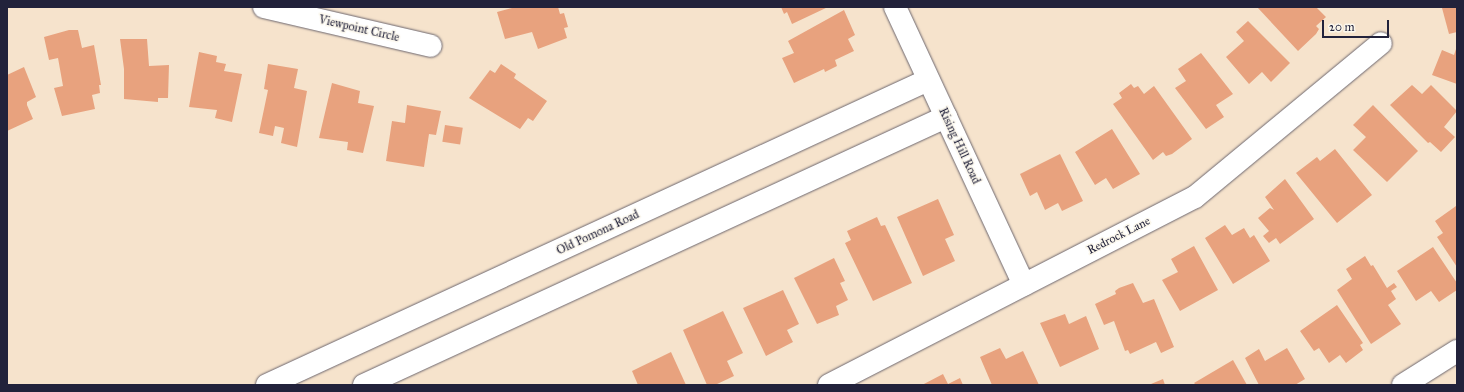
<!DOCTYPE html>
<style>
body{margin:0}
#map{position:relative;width:1464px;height:392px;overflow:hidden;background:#f6e3cc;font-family:"IM FELL Great Primer",serif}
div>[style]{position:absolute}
.building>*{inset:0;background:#e8a27e;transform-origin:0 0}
.roads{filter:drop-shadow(0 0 1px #6c666e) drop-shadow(0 0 1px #6c666e)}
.minor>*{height:22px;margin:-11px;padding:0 11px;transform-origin:11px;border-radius:11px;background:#fff}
span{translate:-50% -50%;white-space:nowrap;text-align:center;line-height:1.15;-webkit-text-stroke:3px #fbf7ec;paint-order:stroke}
.street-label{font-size:12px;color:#22223b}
.frame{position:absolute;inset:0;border:8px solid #22223b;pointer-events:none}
.scale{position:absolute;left:1322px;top:20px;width:67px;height:18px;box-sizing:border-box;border:2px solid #22223b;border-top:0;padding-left:5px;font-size:12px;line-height:14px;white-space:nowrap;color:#22223b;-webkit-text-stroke:3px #fbf7ec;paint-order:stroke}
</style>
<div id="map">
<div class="building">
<div style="clip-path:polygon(516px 7px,558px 7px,560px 14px,564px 13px,568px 27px,564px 28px,567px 38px,538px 49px,532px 32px,505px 39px,497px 12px)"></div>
<div style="clip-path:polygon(781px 7px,828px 7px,792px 24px,787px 12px,784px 14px)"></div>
<div style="clip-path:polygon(1257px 7px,1316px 7px,1326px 17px,1316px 26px,1319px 29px,1316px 34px,1298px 51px)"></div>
<div style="clip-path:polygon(1457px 7px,1457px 32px,1449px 34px,1442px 8px)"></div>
<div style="clip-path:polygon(844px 10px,855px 35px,848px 39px,854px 51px,835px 60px,837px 66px,825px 72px,824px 69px,794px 83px,782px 58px,794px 53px,788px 41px)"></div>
<div style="clip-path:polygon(1248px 21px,1290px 63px,1271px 82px,1262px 72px,1249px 84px,1226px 57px,1244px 41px,1236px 32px)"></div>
<div style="clip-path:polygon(69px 30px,78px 30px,82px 48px,94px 45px,101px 85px,99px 85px,100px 93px,92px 95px,95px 109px,62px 116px,54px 88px,63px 86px,58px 58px,49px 60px,44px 37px)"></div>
<div style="clip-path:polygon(120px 39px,147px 39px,149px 66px,169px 65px,168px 98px,158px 98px,158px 102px,124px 99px,124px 69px)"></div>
<div style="clip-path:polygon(1457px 46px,1457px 84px,1432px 75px,1442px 50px,1454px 55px)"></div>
<div style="clip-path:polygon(199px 52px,217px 56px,216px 62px,226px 64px,224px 71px,242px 74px,232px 122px,215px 118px,217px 110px,189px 107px)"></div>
<div style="clip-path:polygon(1201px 53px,1233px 94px,1216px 105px,1224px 117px,1206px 129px,1175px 88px,1186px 81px,1178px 69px)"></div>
<div style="clip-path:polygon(268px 64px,298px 69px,294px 88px,307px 91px,297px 147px,281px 143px,284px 128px,275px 126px,273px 136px,259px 133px,268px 90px,264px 89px)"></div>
<div style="clip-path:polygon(501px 64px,516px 74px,514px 78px,547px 101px,533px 121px,528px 118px,520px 129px,469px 98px,490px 70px,495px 73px)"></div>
<div style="clip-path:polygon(24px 67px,36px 97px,27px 102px,27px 105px,33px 119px,7px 131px,7px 75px)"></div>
<div style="clip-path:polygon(332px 83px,360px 91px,358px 103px,374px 106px,363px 153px,347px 150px,348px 142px,319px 138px)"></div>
<div style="clip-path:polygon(1131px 84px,1134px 88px,1138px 86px,1144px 94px,1154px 86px,1192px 139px,1172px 154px,1166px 156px,1163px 152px,1153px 160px,1113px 104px,1122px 98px,1119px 93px)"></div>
<div style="clip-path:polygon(1412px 85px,1422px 94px,1431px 85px,1457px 111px,1444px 127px,1455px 137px,1441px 152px,1430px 142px,1428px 143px,1390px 105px)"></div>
<div style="clip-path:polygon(407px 105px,441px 111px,436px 135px,429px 134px,424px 167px,386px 161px,392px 121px,405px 123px)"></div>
<div style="clip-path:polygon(1373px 105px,1418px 151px,1387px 182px,1353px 150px,1366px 137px,1353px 125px)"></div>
<div style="left:445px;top:125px;width:18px;height:17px;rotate:9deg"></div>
<div style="clip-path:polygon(1112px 129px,1140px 174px,1113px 189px,1106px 178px,1095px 185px,1075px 152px)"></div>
<div style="clip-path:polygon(1335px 149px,1372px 195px,1337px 223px,1296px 173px,1317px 157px,1320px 161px)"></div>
<div style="clip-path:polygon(1060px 154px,1083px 201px,1062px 211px,1058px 203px,1045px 210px,1037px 192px,1030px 196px,1020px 174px)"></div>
<div style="clip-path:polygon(1285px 179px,1314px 219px,1280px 244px,1276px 238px,1269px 243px,1263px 236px,1269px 231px,1258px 218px,1270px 208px,1274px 210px,1265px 197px)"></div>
<div style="clip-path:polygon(938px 199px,954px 235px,945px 239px,955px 261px,923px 276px,897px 217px)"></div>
<div style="clip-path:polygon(1456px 206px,1457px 208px,1457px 267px,1437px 237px,1443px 233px,1435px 221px)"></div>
<div style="clip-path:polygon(877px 217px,881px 226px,885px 225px,912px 283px,873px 301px,845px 243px,851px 240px,847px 231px)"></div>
<div style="clip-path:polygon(1225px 225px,1232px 235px,1244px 228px,1250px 238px,1254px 235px,1270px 261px,1233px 284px,1205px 238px)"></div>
<div style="clip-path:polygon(1194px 246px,1218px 290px,1180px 311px,1162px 280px,1178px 272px,1171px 259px)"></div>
<div style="clip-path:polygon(1433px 247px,1457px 283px,1457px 290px,1439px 302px,1431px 291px,1416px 301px,1397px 271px)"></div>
<div style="clip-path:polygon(1365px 256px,1371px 266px,1373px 265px,1387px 288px,1394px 283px,1397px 287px,1391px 291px,1396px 299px,1388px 305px,1401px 324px,1371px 344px,1337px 290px,1352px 279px,1346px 269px)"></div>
<div style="clip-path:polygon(834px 258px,845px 281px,840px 283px,848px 300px,836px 306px,839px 315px,817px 324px,794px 278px)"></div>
<div style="clip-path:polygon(1133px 283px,1143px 303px,1154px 299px,1174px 347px,1161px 353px,1156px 342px,1130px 354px,1128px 350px,1125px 351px,1114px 321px,1104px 325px,1095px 304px,1116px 294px,1115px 291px,1119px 288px)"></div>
<div style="clip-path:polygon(783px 290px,799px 324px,787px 330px,793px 342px,766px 356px,743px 308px)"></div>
<div style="clip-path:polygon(1337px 305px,1363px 343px,1360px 345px,1363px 350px,1346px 363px,1340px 355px,1329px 363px,1319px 348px,1314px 351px,1300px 331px)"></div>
<div style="clip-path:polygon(723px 311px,743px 353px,727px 361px,734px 376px,715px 385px,707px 385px,683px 330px)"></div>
<div style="clip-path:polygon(1065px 314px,1069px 324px,1086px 316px,1099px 349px,1060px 367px,1040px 323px)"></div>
<div style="clip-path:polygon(1000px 348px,1006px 359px,1023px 351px,1039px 385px,992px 385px,980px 357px)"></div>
<div style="clip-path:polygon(1287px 348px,1305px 379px,1295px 385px,1259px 385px,1245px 358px,1259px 349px,1265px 361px)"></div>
<div style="clip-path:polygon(671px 352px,686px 385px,638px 385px,632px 371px)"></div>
<div style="clip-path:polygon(1233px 360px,1247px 385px,1196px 385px,1194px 383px)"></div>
<div style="clip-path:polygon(943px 374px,948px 384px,960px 378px,963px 385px,922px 385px)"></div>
<div style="clip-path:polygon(1163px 379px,1165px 385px,1152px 385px,1151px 384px)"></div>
</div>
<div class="roads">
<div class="minor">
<div style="left:264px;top:7px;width:171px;rotate:13.1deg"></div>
<div style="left:895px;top:7px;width:306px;rotate:65.1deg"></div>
<div style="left:267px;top:385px;width:728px;rotate:-24.77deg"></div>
<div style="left:364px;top:385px;width:641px;rotate:-24.73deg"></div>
<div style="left:829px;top:385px;width:411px;rotate:-27.2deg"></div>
<div style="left:1195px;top:197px;width:241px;rotate:-39.6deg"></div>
<div style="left:1403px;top:385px;width:64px;rotate:-32.2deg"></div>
</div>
</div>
<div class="street-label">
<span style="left:359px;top:29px;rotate:13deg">Viewpoint Circle</span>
<span style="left:959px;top:146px;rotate:65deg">Rising Hill Road</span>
<span style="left:598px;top:233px;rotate:-25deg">Old Pomona Road</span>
<span style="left:1119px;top:236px;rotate:-27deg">Redrock Lane</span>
</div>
<div class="frame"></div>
<div class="scale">20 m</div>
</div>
